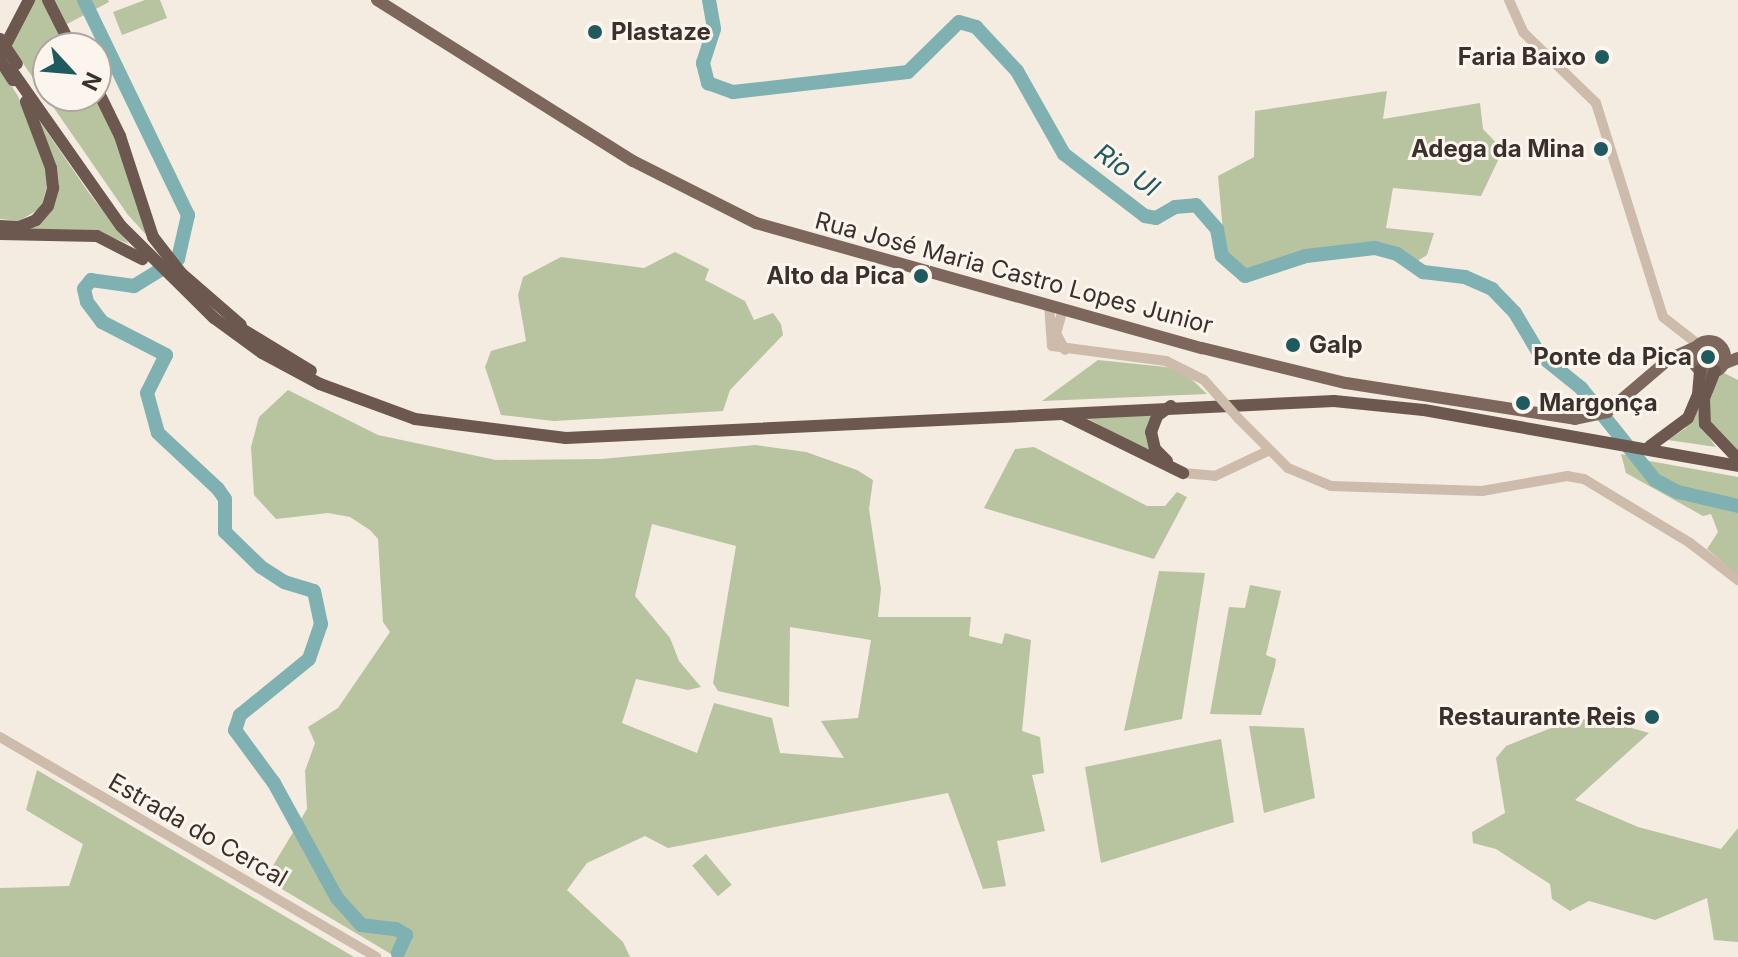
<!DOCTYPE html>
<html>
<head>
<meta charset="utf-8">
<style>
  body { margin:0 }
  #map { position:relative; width:1738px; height:957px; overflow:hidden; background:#f4ebe1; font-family:Inter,sans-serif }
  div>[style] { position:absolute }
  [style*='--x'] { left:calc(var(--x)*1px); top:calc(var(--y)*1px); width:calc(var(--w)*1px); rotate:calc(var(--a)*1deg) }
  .green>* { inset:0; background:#b8c4a0; transform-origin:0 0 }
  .river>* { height:14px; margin:-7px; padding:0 7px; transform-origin:7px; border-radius:7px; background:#7fb0b2 }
  .tertiary>* { height:10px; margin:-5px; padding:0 5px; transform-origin:5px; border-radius:5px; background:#cdbbac }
  .primary>* { height:12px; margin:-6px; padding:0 6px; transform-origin:6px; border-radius:6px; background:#7d675c }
  .primary>.ring { margin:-6px; padding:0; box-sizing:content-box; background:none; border:12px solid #7d675c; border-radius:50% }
  .trunk>* { height:12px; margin:-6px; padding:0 6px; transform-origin:6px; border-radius:6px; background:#6c584f }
  .tertiary-bridge>* { height:10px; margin:-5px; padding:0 5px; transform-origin:5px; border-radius:5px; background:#cdbbac }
  .trunk-bridge>* { height:12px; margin:-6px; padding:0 6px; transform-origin:6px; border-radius:6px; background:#6c584f }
  .dots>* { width:22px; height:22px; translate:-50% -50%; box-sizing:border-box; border:4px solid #fbf5ee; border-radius:50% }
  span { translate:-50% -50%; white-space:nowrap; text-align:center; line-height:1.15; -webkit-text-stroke:6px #fbf5ee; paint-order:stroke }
  .poi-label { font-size:24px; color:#3b302b; font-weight:700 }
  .left { translate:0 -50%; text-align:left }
  .right { translate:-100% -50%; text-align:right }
  .street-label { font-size:24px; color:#3b302b }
  .water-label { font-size:26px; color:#1f5a5e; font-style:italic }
  .north { position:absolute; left:32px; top:32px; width:80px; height:80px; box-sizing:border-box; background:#fbf5ee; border:2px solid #aea6a0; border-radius:50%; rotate:116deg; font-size:22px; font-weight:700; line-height:32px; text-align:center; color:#3b302b }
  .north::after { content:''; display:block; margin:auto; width:28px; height:36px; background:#1f5a5e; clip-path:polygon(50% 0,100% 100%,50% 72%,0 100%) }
</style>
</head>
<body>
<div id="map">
  <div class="green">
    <div style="clip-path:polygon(33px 0,44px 0,69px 48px,48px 48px,48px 96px,96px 96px,119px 144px,151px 240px,128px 215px,11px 46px)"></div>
    <div style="clip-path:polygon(55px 0,108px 0,109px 2px,67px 24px)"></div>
    <div style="clip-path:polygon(145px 0,160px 0,167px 18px,122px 35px,113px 12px)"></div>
    <div style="clip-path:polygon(0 69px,18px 96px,49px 178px,41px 208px,19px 221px,0 219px)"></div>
    <div style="clip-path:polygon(1387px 91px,1383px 119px,1480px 103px,1483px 129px,1503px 150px,1481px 196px,1393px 188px,1386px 228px,1434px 233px,1427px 255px,1414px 263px,1388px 246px,1364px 245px,1300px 254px,1245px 274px,1236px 269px,1225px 253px,1218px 176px,1254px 157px,1255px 111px)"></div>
    <div style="clip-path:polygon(36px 116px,89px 193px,129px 244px,99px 232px,25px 231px,54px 204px)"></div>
    <div style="clip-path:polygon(675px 252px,709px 269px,705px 280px,745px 301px,754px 320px,773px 313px,781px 324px,783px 335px,730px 390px,723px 411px,554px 421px,501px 415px,485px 367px,491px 351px,526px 341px,518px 295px,523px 277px,561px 257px,644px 268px)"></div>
    <div style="clip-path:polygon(1098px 360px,1166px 367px,1185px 373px,1207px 394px,1042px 401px)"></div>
    <div style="clip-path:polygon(1722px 372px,1738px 380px,1738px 451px,1711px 429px,1707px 399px)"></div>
    <div style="clip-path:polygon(evenodd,288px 390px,378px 435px,496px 460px,601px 459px,755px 445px,806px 452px,857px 470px,873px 480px,869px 509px,881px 589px,878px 617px,971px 617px,969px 636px,1002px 644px,1005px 633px,1031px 640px,1022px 731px,1040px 737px,1044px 773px,1032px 775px,1045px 831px,997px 841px,1006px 886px,983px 889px,948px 793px,668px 848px,645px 836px,587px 863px,567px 890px,623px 942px,630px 957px,396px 957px,265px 879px,307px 809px,305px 771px,315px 743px,308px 727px,338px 708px,390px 632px,383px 622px,378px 539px,370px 530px,350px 517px,328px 513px,276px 519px,254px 495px,251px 447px,259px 417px,288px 390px,652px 524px,736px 546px,713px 683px,718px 691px,789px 707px,790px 627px,871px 640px,858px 718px,821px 721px,844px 758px,780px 753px,772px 718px,714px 703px,697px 753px,622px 723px,636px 679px,688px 690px,701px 687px,679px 661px,670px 638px,635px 596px,652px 524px)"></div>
    <div style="clip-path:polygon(1698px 410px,1701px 426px,1716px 447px,1668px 440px,1686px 428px)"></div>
    <div style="clip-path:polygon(1155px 411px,1147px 435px,1152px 454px,1081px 415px)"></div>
    <div style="clip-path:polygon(1034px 447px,1147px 506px,1165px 506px,1177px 492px,1187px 497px,1154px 559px,984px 508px,1015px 449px)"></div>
    <div style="clip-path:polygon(1621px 454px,1635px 457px,1655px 481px,1675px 492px,1738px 509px,1738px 575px,1707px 549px,1718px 532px,1711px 514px,1703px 516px,1626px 473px)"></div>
    <div style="clip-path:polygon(1644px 460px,1738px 477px,1738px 503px,1673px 487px)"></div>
    <div style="clip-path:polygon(1159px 571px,1205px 573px,1182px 719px,1124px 731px)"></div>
    <div style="clip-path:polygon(1250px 585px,1281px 591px,1266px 655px,1276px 659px,1275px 666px,1261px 715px,1210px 714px,1229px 607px,1245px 608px)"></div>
    <div style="clip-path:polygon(1574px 719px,1604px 720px,1649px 733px,1575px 800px,1638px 827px,1721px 849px,1738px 828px,1738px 942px,1714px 940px,1707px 898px,1655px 920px,1589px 901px,1570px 911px,1552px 899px,1550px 884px,1496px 849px,1473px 843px,1472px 832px,1505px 813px,1496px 758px,1506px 746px)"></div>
    <div style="clip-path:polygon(1249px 726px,1304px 728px,1315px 798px,1264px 813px)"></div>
    <div style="clip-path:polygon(1221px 739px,1234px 822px,1101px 863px,1085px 767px)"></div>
    <div style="clip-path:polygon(37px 770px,354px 957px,0 957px,0 888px,69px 886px,83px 844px,26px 810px)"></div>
    <div style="left:706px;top:854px;width:40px;height:18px;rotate:50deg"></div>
  </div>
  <div class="river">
    <div style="--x:84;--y:0;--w:239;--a:64.2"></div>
    <div style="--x:188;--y:215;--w:45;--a:102.8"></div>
    <div style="--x:178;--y:259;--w:52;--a:148.5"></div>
    <div style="--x:134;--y:286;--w:43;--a:-172.1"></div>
    <div style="--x:91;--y:280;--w:11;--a:128"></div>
    <div style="--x:84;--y:289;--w:13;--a:77"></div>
    <div style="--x:87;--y:302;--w:25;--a:53"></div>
    <div style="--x:102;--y:322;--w:72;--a:27.3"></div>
    <div style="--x:166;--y:355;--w:42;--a:116.6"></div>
    <div style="--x:147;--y:393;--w:41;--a:74.6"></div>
    <div style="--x:158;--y:433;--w:82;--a:43"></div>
    <div style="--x:218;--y:489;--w:12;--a:55"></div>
    <div style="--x:225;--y:499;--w:33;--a:90"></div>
    <div style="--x:225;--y:532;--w:50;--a:44.2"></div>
    <div style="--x:261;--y:567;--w:27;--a:33"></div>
    <div style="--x:284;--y:582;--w:31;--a:17"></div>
    <div style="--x:314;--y:591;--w:34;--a:78"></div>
    <div style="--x:321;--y:624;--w:37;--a:109"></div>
    <div style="--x:309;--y:659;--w:89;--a:140.9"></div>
    <div style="--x:240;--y:715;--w:16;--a:108"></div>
    <div style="--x:235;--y:730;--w:66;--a:53.7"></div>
    <div style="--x:274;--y:783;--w:131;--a:61.3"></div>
    <div style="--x:337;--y:898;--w:36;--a:48"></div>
    <div style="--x:361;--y:925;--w:35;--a:7"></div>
    <div style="--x:396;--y:929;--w:12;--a:31"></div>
    <div style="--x:406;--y:935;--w:20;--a:114"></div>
    <div style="--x:709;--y:0;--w:29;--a:80"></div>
    <div style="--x:714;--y:29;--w:36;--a:108"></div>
    <div style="--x:703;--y:63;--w:21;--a:76"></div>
    <div style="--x:708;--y:83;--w:27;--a:20"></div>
    <div style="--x:733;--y:92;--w:176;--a:-6.5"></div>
    <div style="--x:908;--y:72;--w:71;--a:-44.4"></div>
    <div style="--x:959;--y:22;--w:18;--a:16"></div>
    <div style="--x:976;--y:27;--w:60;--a:47"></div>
    <div style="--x:1017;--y:71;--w:95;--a:60.5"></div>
    <div style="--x:1064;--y:154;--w:102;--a:37.4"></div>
    <div style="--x:1145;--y:216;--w:11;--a:10"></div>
    <div style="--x:1156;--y:218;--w:22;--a:-30"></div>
    <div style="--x:1175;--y:207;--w:21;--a:-5"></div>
    <div style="--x:1196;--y:205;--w:32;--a:49"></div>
    <div style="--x:1217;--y:229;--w:27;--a:80"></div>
    <div style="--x:1222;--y:256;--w:30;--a:41"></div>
    <div style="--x:1245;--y:276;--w:64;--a:-18.2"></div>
    <div style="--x:1306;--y:256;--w:69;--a:-6.6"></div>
    <div style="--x:1375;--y:248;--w:23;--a:15"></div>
    <div style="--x:1397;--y:254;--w:32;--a:35"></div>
    <div style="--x:1423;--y:272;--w:42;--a:6.8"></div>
    <div style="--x:1465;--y:277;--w:30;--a:24"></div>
    <div style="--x:1492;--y:289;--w:33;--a:46"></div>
    <div style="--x:1515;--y:313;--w:49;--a:59.2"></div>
    <div style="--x:1540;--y:355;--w:53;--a:38.8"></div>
    <div style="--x:1581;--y:388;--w:118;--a:51.2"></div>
    <div style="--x:1655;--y:480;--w:26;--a:28"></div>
    <div style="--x:1678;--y:492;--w:62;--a:13.1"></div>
  </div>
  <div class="tertiary">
    <div style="--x:1509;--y:0;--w:35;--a:66"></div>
    <div style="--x:1523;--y:32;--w:102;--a:44.2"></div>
    <div style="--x:1596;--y:103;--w:224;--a:72.6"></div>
    <div style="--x:1663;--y:317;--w:46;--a:37.9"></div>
    <div style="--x:1049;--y:305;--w:41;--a:85.8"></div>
    <div style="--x:1052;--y:346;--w:115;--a:7.5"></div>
    <div style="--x:1166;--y:361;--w:42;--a:26.6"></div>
    <div style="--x:1063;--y:309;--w:25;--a:106"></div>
    <div style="--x:1056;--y:333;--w:19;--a:62"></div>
    <div style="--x:1238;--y:418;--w:71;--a:45"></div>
    <div style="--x:1288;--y:468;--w:47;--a:22.7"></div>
    <div style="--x:1331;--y:486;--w:151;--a:1.9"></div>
    <div style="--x:1482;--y:491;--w:86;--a:-10"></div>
    <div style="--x:1567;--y:476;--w:17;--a:10"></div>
    <div style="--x:1584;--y:479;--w:124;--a:31.1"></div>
    <div style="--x:1690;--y:543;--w:61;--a:37.6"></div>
    <div style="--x:1183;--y:473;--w:32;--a:5"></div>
    <div style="--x:1215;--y:476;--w:59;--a:-25.3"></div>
    <div style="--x:0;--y:737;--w:436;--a:30.3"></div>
  </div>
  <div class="primary">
    <div style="--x:377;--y:0;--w:302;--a:32.2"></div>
    <div style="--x:633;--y:161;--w:138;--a:26.8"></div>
    <div style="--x:756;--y:223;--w:463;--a:15.7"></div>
    <div style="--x:1202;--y:348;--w:148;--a:13.7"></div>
    <div style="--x:1346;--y:383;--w:232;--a:8.9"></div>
    <div style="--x:1575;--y:419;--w:33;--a:-12"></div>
    <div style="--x:1607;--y:412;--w:82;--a:-40.5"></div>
    <div style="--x:1669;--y:359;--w:30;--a:-24"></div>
    <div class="ring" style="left:1693px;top:341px;width:20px;height:20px"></div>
    <div style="--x:1723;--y:364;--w:16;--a:-22"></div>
  </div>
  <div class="trunk">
    <div style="--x:48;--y:0;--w:54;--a:63.4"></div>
    <div style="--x:2;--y:52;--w:59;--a:-62.6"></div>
    <div style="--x:0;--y:60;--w:24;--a:57"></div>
    <div style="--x:12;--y:71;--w:189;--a:54.9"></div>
    <div style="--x:121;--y:226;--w:131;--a:44.7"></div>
    <div style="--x:214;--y:318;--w:59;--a:36.1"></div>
    <div style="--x:262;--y:353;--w:66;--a:28.1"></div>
    <div style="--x:320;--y:384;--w:101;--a:20.2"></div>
    <div style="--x:415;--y:419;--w:152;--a:7.2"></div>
    <div style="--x:566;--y:438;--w:769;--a:-2.76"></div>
    <div style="--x:1334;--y:401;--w:90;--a:5.7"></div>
    <div style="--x:1424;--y:410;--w:319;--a:10.1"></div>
    <div style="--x:96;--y:87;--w:55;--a:63.9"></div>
    <div style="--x:120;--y:136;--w:106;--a:71.9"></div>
    <div style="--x:153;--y:237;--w:46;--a:52.1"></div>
    <div style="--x:181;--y:273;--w:79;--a:40.9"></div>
    <div style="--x:0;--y:226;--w:19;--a:3"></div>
    <div style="--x:19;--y:227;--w:18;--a:-22"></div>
    <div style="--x:36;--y:220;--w:18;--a:-49"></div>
    <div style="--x:48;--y:206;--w:19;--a:-74"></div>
    <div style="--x:53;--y:188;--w:20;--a:-96"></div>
    <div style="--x:51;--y:168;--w:71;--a:-110.7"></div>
    <div style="--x:0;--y:234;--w:97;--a:1.2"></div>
    <div style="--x:97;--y:236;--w:51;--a:27.1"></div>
    <div style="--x:234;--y:324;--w:90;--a:31.4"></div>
    <div style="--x:1715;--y:371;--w:29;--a:112"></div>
    <div style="--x:1704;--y:398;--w:26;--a:88"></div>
    <div style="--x:1705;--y:424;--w:48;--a:46.7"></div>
    <div style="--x:1063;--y:414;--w:134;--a:26.2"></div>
    <div style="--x:1650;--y:446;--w:47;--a:-36.4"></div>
    <div style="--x:1688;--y:418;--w:26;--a:-67"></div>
    <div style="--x:1698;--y:394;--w:24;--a:-85"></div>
    <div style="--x:1167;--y:461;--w:17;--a:-135"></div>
    <div style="--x:1155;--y:449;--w:17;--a:-103"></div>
    <div style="--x:1151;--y:432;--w:17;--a:-69"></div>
    <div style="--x:1157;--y:416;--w:17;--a:-36"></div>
  </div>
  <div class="tertiary-bridge">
    <div style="--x:1204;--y:380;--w:51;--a:48.2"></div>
  </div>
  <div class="trunk-bridge">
    <div style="--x:0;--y:39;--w:30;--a:56"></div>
  </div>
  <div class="dots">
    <div style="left:595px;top:32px;background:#1f5a5e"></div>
    <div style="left:1602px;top:57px;background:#1f5a5e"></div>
    <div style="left:1601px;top:149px;background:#1f5a5e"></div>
    <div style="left:921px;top:276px;background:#1f5a5e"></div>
    <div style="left:1293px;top:345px;background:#1f5a5e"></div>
    <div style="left:1708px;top:357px;background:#1f5a5e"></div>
    <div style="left:1523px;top:403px;background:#1f5a5e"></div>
    <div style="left:1652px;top:717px;background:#1f5a5e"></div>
  </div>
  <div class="poi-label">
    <span class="left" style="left:611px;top:32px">Plastaze</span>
    <span class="right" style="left:1586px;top:57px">Faria Baixo</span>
    <span class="right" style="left:1585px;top:149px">Adega da Mina</span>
    <span class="right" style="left:905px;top:276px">Alto da Pica</span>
    <span class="left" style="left:1309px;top:345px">Galp</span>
    <span class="right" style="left:1692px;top:357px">Ponte da Pica</span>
    <span class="left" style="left:1539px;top:403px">Margonça</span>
    <span class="right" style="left:1636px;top:717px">Restaurante Reis</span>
  </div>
  <div class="street-label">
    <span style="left:1014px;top:273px;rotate:15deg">Rua José Maria Castro Lopes Junior</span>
    <span style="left:198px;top:830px;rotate:30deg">Estrada do Cercal</span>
  </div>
  <div class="water-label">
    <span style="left:1127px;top:170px;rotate:35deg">Rio Ul</span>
  </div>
  <div class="north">N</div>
</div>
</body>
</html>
